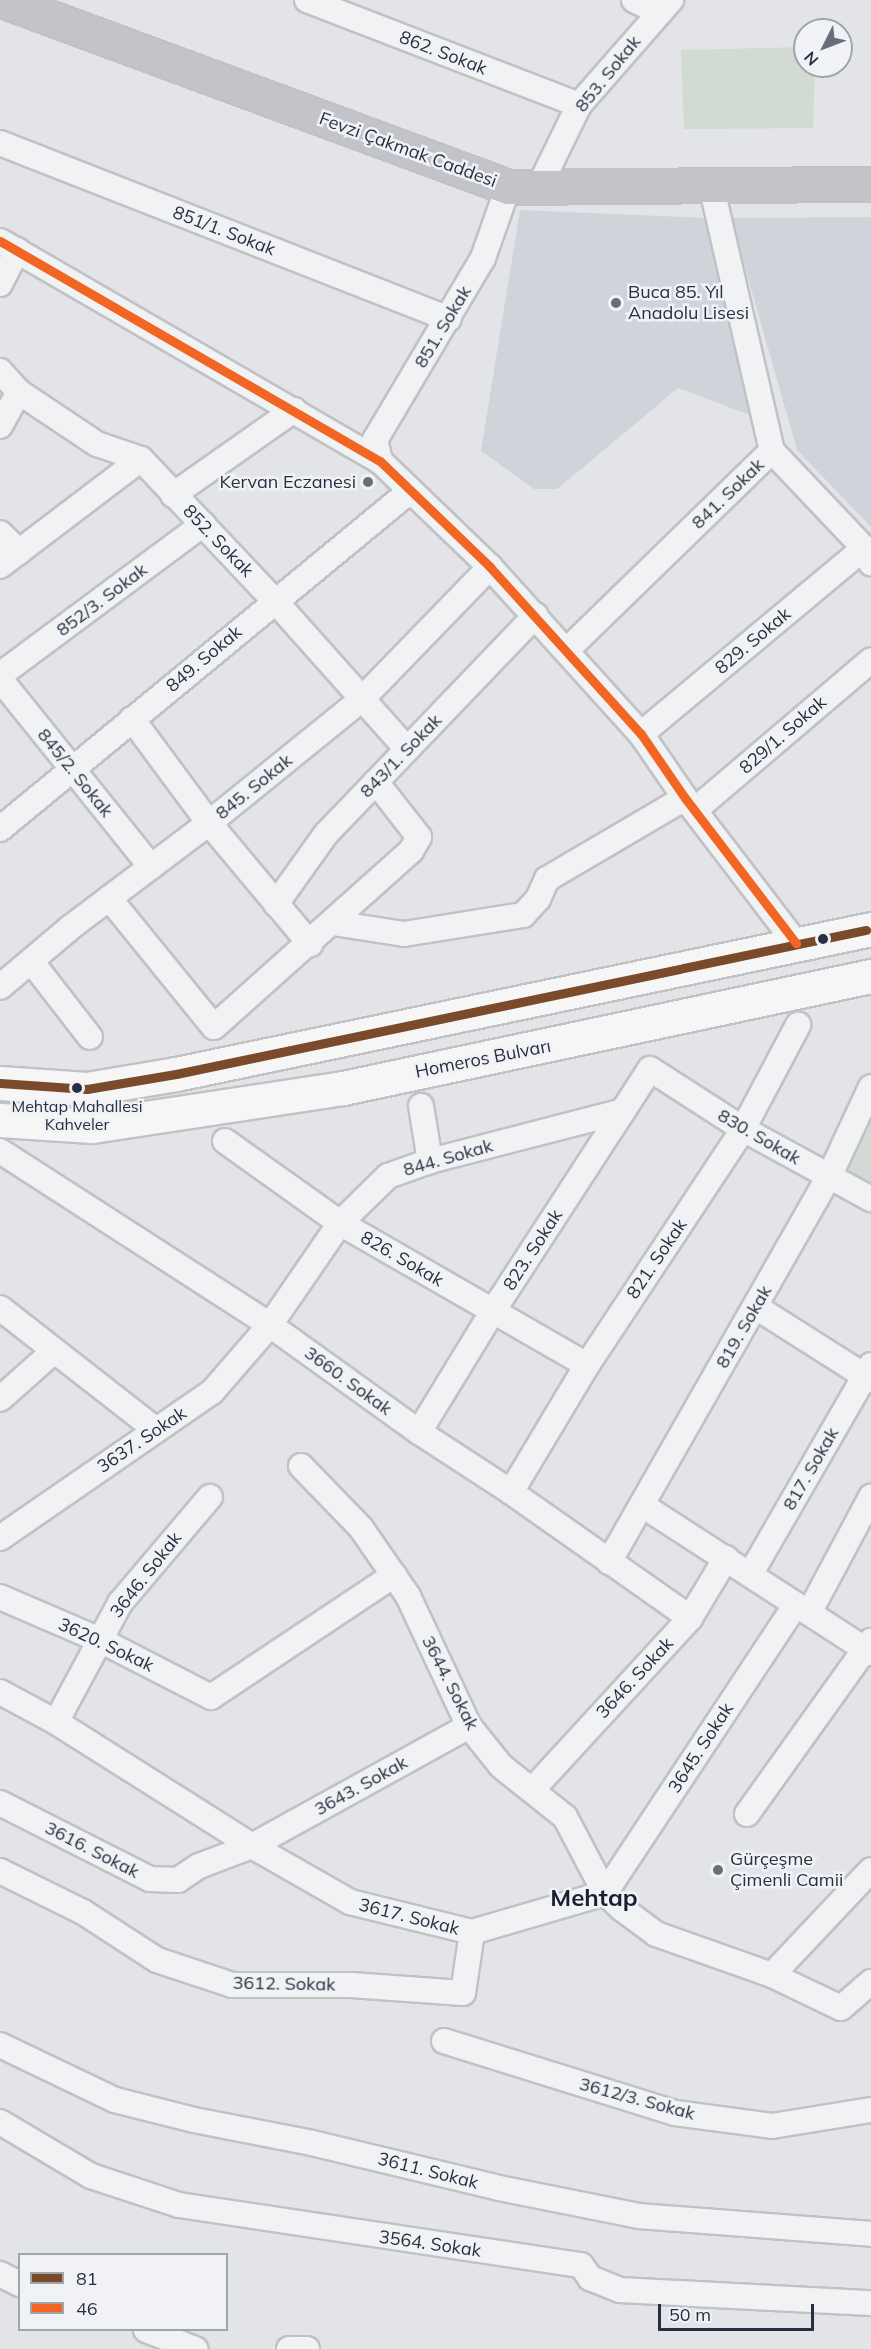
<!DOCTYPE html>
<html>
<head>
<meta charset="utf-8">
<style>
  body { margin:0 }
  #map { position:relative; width:871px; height:2349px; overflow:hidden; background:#e2e4e7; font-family:Mulish,sans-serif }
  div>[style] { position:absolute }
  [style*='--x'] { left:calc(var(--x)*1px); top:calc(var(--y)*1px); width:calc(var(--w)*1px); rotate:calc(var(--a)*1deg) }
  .built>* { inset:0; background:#d0d3da }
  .green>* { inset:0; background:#d2dbd3 }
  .roads { filter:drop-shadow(2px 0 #c0c2c5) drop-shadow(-2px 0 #c0c2c5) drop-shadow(0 2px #c0c2c5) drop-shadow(0 -2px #c0c2c5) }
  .street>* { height:24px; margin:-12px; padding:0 12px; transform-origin:12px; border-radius:12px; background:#f1f2f4 }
  .secondary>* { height:33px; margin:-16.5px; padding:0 16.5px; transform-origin:16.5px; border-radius:16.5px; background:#c3c4c9 }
  .primary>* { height:33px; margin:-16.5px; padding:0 16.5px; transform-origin:16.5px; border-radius:16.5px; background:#f6f6f6 }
  .bus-1>* { height:9px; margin:-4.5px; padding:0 4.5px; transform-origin:4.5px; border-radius:4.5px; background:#7a4b2a }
  .bus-2>* { height:9px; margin:-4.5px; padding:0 4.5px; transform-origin:4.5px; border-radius:4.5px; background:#f26522 }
  .dots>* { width:16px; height:16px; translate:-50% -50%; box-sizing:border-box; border:3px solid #f0f2f6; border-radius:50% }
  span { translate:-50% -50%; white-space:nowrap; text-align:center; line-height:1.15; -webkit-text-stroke:5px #f0f2f6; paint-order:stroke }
  .bus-label { font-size:16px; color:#292f40 }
  .street-label { font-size:18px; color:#292f40 }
  .poi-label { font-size:18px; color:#292f40 }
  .left { translate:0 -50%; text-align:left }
  .right { translate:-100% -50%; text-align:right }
  .district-label { font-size:24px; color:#1b2031; font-weight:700 }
  .legend { position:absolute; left:18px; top:2253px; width:210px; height:78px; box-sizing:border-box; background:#f0f2f6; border:2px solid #a0a4ad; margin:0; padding:8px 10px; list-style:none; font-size:18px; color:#292f40 }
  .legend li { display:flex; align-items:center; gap:12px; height:30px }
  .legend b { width:30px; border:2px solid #a0a4ad }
  .north { position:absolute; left:793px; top:18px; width:60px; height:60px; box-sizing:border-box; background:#f0f2f6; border:2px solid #a0a4ad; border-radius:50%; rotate:228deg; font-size:16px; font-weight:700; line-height:24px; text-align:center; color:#292f40 }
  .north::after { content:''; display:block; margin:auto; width:21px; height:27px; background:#6a6e7a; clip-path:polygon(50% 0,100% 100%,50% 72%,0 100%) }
  .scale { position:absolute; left:658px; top:2304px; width:156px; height:27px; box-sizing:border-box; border:3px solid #292f40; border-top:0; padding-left:8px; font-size:18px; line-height:21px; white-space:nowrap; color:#292f40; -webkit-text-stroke:4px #f0f2f6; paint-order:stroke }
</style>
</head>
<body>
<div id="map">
  <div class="built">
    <div style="clip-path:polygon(520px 210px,707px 218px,755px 417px,678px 388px,557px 489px,534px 489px,481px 451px)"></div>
    <div style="clip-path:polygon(871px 217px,871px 525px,870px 526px,797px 450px,731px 218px)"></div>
  </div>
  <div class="green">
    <div style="clip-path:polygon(805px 47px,805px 66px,815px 66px,813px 128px,684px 129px,681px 50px)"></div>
    <div style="clip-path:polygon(871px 1087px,871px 1199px,829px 1177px)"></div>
  </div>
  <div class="roads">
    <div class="street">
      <div style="--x:307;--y:0;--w:292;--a:21.1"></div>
      <div style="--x:634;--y:0;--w:29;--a:25"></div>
      <div style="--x:0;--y:143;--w:482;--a:21.4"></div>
      <div style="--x:539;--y:187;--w:91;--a:-64"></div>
      <div style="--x:579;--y:105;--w:140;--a:-48.8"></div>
      <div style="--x:0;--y:241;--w:439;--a:30.1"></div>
      <div style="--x:380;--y:461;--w:153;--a:43.9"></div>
      <div style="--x:490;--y:567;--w:225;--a:47.9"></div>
      <div style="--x:641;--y:734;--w:78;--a:55.5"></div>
      <div style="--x:685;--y:798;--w:183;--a:52.6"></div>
      <div style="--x:0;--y:284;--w:38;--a:-63"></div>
      <div style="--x:0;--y:371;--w:28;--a:48"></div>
      <div style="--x:19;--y:392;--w:94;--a:33.7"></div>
      <div style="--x:97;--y:444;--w:46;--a:18.8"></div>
      <div style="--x:141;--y:459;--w:195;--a:46.7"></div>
      <div style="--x:275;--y:601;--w:198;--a:48.3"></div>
      <div style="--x:0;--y:426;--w:39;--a:-61"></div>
      <div style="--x:772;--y:451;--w:134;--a:46.5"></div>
      <div style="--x:864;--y:548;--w:17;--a:65"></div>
      <div style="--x:380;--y:461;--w:22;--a:-103"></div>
      <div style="--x:375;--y:440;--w:212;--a:-59.3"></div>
      <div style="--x:483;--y:258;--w:75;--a:-70.6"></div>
      <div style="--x:173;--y:495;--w:148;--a:-35.1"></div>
      <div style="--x:0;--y:533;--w:27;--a:45"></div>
      <div style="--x:0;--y:566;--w:177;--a:-37.2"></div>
      <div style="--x:566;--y:651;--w:287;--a:-44.2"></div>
      <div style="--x:772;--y:451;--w:273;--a:-102.9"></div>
      <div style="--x:0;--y:675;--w:253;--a:-36.6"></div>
      <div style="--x:0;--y:679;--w:241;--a:51.2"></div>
      <div style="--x:132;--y:719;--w:129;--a:53.5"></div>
      <div style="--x:209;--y:823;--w:158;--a:50.1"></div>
      <div style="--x:641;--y:734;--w:290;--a:-39.8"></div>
      <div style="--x:695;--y:810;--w:231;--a:-40.4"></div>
      <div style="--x:0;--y:829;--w:531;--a:-39.5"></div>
      <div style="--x:109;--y:898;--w:166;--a:50.9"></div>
      <div style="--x:214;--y:1027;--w:264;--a:-41.8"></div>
      <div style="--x:411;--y:851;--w:16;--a:-60"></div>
      <div style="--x:419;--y:837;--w:70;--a:-128"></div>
      <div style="--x:276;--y:904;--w:86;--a:-54.5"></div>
      <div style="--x:326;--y:834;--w:303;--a:-46.2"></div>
      <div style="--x:333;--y:923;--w:72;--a:8.8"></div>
      <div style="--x:404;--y:934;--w:121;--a:-9.1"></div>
      <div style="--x:523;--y:915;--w:22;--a:-47"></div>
      <div style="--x:538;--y:899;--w:22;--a:-66"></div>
      <div style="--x:547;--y:879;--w:160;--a:-30.4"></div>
      <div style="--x:31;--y:961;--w:96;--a:52.2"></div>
      <div style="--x:0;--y:987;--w:93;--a:-40.2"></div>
      <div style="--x:71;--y:927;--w:173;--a:-37"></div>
      <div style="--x:209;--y:823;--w:197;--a:-39"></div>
      <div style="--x:362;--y:699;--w:184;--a:-45.9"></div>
      <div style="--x:421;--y:1106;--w:56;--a:80.7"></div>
      <div style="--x:225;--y:1141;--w:141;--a:35.5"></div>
      <div style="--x:340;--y:1223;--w:285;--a:29.9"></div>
      <div style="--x:0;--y:1151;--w:321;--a:32.8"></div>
      <div style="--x:270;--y:1325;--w:183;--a:35.7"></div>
      <div style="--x:419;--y:1432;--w:110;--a:33.1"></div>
      <div style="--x:511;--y:1492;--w:219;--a:35.1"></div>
      <div style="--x:756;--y:1307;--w:136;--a:32.4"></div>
      <div style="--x:0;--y:1308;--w:198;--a:38"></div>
      <div style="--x:0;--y:1399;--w:72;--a:-41.6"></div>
      <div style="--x:419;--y:1432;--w:142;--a:-58.6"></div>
      <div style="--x:493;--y:1311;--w:288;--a:-57"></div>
      <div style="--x:650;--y:1069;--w:111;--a:32.8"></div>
      <div style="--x:743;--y:1129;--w:146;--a:28.7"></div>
      <div style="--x:301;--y:1466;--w:86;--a:45.9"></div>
      <div style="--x:361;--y:1528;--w:83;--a:55.3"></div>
      <div style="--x:408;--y:1596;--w:144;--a:64.9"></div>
      <div style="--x:469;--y:1726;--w:51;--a:51.3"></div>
      <div style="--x:501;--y:1766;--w:82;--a:38.6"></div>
      <div style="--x:565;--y:1817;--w:86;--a:62.2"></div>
      <div style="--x:605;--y:1893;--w:346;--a:-56.5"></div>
      <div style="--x:511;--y:1492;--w:148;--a:-59.1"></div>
      <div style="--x:587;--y:1365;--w:283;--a:-56.5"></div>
      <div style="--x:743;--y:1129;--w:118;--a:-62.1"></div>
      <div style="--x:642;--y:1505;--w:273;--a:32.9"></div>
      <div style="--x:0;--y:1538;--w:257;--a:-34.6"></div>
      <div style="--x:212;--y:1392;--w:89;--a:-49.1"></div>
      <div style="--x:270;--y:1325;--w:124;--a:-55.5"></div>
      <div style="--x:340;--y:1223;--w:67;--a:-44.4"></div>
      <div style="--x:388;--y:1176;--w:45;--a:-19.7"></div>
      <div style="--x:430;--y:1161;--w:199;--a:-14.5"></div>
      <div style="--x:609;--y:1562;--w:443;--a:-60.3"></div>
      <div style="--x:829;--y:1177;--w:99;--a:-65"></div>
      <div style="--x:751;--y:1573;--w:240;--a:-60"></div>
      <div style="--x:0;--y:1597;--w:109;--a:23.3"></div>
      <div style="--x:100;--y:1640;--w:125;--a:27.2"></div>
      <div style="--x:211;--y:1697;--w:220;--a:-33.7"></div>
      <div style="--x:809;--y:1613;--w:132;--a:-61.9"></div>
      <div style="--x:0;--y:1692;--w:64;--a:28.2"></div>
      <div style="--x:56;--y:1722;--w:232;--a:32.3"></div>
      <div style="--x:252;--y:1846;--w:113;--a:29.7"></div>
      <div style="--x:350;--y:1902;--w:126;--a:13.8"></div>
      <div style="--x:472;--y:1932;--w:139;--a:-16.3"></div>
      <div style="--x:605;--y:1893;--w:22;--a:43"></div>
      <div style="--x:621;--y:1908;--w:44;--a:36.6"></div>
      <div style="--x:656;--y:1934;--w:123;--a:19.5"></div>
      <div style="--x:772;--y:1975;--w:76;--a:25.6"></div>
      <div style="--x:841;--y:2008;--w:40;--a:-41"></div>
      <div style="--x:56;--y:1722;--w:135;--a:-61.7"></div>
      <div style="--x:120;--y:1603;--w:139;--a:-49.7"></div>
      <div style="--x:533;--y:1789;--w:232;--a:-47.4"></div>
      <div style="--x:690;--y:1618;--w:70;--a:-59"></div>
      <div style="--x:0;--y:1803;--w:168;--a:26.9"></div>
      <div style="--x:150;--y:1879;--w:28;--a:2"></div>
      <div style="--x:178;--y:1880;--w:25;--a:-34"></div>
      <div style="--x:199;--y:1866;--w:57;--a:-20.7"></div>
      <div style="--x:252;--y:1846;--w:248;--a:-28.9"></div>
      <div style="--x:747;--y:1814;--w:213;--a:-54.4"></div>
      <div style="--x:0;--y:1871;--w:93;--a:26.3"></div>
      <div style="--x:83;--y:1912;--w:88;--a:33"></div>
      <div style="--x:157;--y:1960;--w:79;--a:18.4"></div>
      <div style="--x:232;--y:1985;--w:119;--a:0"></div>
      <div style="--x:351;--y:1985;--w:112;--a:4.1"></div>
      <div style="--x:463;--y:1993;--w:62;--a:-81.6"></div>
      <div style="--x:772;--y:1975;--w:144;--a:-46.7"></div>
      <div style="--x:444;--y:2041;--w:242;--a:17.3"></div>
      <div style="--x:675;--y:2113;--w:98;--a:7.6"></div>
      <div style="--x:772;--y:2126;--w:100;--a:-9.2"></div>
      <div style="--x:0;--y:2045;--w:127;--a:25.6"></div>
      <div style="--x:115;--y:2100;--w:81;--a:14.2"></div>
      <div style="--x:194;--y:2120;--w:120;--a:11"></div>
      <div style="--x:312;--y:2143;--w:192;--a:13.5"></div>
      <div style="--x:499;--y:2188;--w:143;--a:11.3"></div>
      <div style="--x:639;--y:2216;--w:233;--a:4.4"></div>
      <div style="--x:0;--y:2122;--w:106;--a:30.7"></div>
      <div style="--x:91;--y:2176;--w:93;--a:18.2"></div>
      <div style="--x:179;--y:2205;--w:406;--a:8.5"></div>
      <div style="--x:581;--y:2265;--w:16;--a:55"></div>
      <div style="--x:590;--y:2278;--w:32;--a:22"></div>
      <div style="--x:620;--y:2290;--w:251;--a:3"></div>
      <div style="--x:0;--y:2274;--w:22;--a:27"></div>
      <div style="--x:146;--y:2330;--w:53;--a:21.2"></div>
      <div style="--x:289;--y:2349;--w:18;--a:0"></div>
    </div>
    <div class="secondary">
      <div style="--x:2;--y:0;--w:539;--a:20.28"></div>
      <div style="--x:508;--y:187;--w:363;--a:-0.5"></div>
    </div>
    <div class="primary">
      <div style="--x:0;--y:1083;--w:87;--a:3.9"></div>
      <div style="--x:87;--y:1089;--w:90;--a:-9.6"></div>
      <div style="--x:176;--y:1074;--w:710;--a:-11.78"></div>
      <div style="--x:0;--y:1120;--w:92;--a:3.7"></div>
      <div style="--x:92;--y:1126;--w:254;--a:-8.6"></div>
      <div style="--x:343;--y:1088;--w:540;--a:-11.98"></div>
    </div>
  </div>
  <div class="bus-1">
    <div style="--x:0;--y:1083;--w:87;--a:3.9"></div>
    <div style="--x:87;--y:1089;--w:90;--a:-9.6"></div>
    <div style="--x:176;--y:1074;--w:705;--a:-11.79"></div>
  </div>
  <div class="bus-2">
    <div style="--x:0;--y:241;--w:439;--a:30.1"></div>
    <div style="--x:380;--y:461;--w:153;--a:43.9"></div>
    <div style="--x:490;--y:567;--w:225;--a:47.9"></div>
    <div style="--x:641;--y:734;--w:78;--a:55.5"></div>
    <div style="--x:685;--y:798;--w:183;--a:52.6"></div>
  </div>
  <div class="dots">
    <div style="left:616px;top:303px;background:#6a6e7a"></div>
    <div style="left:368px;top:482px;background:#6a6e7a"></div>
    <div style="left:823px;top:939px;background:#292f40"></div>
    <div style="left:77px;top:1088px;background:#292f40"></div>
    <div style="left:718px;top:1870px;background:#6a6e7a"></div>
  </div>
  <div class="bus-label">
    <span style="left:77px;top:1115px">Mehtap Mahallesi<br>Kahveler</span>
  </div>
  <div class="street-label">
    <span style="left:443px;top:53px;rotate:21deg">862. Sokak</span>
    <span style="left:608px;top:74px;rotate:-51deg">853. Sokak</span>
    <span style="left:408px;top:150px;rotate:20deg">Fevzi Çakmak Caddesi</span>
    <span style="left:224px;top:231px;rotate:21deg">851/1. Sokak</span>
    <span style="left:443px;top:327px;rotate:-59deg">851. Sokak</span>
    <span style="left:728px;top:494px;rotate:-44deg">841. Sokak</span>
    <span style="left:218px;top:541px;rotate:46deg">852. Sokak</span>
    <span style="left:102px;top:600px;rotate:-37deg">852/3. Sokak</span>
    <span style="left:753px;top:641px;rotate:-40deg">829. Sokak</span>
    <span style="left:204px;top:659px;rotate:-40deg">849. Sokak</span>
    <span style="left:783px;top:735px;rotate:-41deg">829/1. Sokak</span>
    <span style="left:401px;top:756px;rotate:-46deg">843/1. Sokak</span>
    <span style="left:75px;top:773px;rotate:51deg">845/2. Sokak</span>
    <span style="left:254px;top:787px;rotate:-39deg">845. Sokak</span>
    <span style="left:483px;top:1059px;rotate:-11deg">Homeros Bulvarı</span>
    <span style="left:759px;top:1137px;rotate:30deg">830. Sokak</span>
    <span style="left:448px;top:1158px;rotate:-16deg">844. Sokak</span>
    <span style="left:533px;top:1250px;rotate:-57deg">823. Sokak</span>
    <span style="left:402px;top:1259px;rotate:30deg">826. Sokak</span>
    <span style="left:657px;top:1259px;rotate:-56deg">821. Sokak</span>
    <span style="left:744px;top:1327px;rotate:-60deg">819. Sokak</span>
    <span style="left:348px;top:1381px;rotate:36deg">3660. Sokak</span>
    <span style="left:142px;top:1440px;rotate:-34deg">3637. Sokak</span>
    <span style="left:811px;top:1469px;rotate:-60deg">817. Sokak</span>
    <span style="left:146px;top:1575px;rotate:-52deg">3646. Sokak</span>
    <span style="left:106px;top:1645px;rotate:25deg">3620. Sokak</span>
    <span style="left:635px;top:1678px;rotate:-47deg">3646. Sokak</span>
    <span style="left:450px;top:1683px;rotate:63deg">3644. Sokak</span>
    <span style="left:701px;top:1748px;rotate:-57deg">3645. Sokak</span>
    <span style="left:361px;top:1786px;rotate:-29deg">3643. Sokak</span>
    <span style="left:92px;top:1850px;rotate:27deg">3616. Sokak</span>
    <span style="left:409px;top:1917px;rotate:14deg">3617. Sokak</span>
    <span style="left:284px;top:1984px;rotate:1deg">3612. Sokak</span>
    <span style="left:637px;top:2099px;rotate:15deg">3612/3. Sokak</span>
    <span style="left:428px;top:2171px;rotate:14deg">3611. Sokak</span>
    <span style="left:430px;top:2244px;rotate:8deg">3564. Sokak</span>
  </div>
  <div class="poi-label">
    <span class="left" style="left:628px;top:303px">Buca 85. Yıl<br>Anadolu Lisesi</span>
    <span class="right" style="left:356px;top:482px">Kervan Eczanesi</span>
    <span class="left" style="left:730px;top:1870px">Gürçeşme<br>Çimenli Camii</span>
  </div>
  <div class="district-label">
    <span style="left:594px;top:1898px">Mehtap</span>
  </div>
  <ul class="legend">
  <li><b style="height:8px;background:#7a4b2a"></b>81</li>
  <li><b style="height:8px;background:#f26522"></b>46</li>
  </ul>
  <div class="north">N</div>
  <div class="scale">50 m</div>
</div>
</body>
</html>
